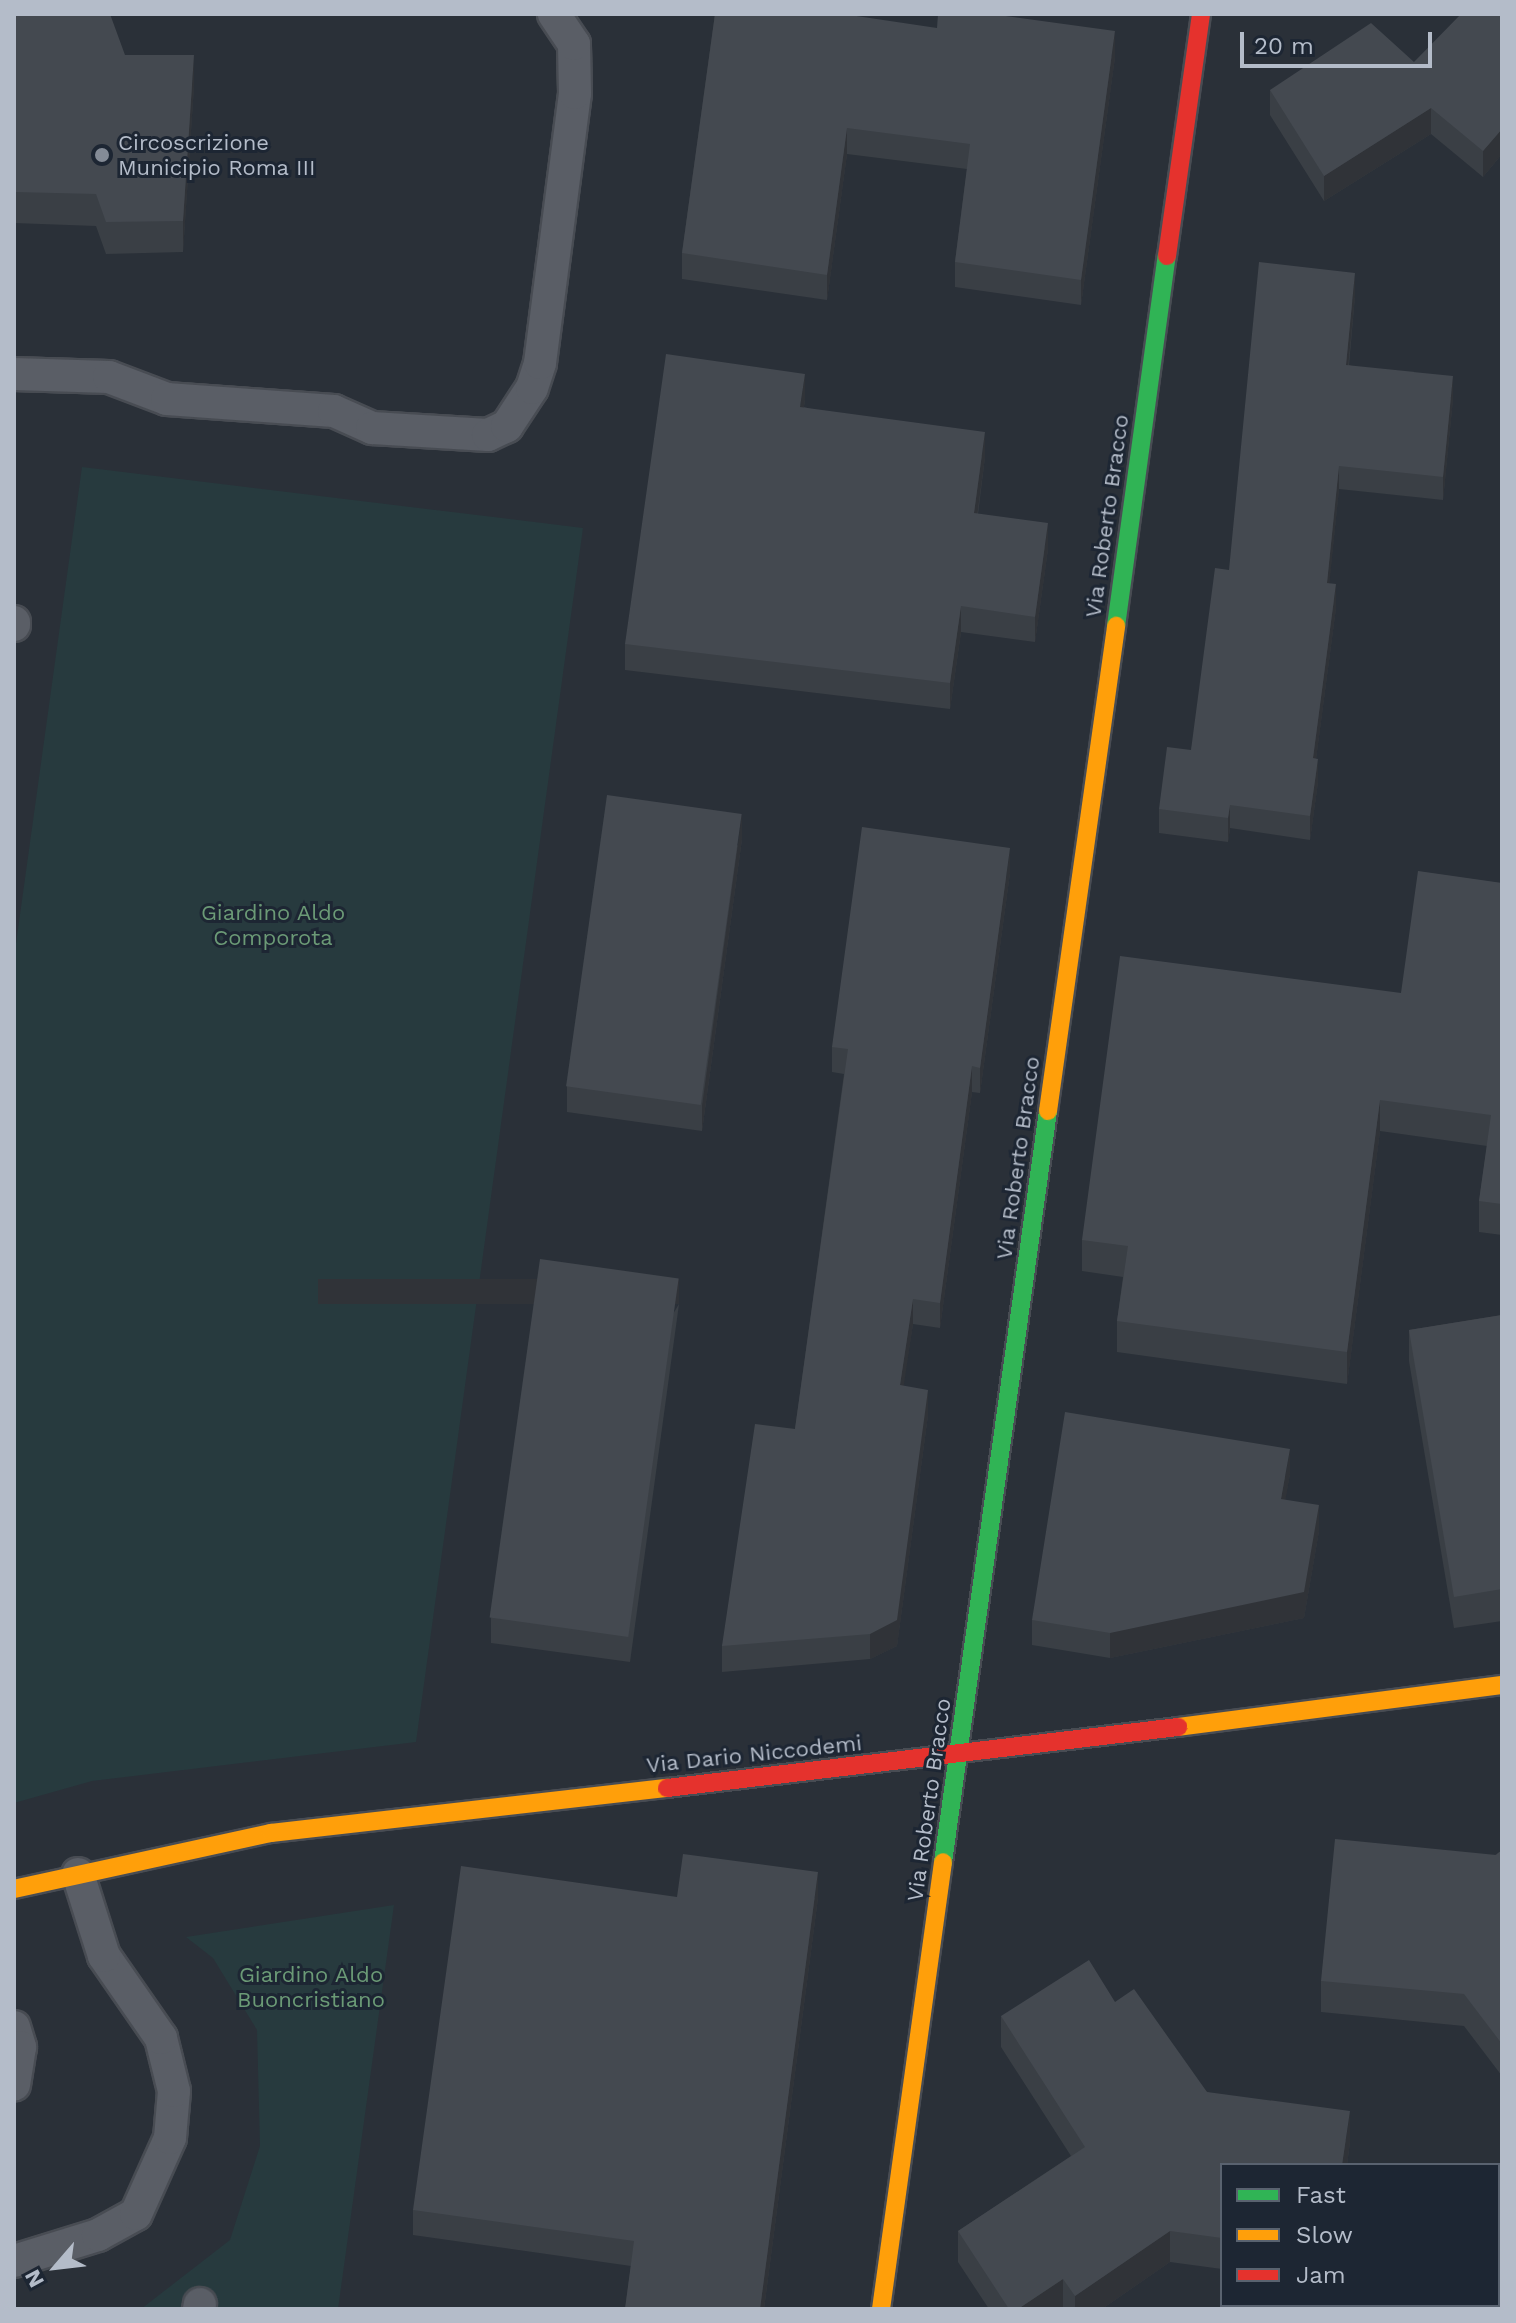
<!DOCTYPE html>
<html>
<head>
<meta charset="utf-8">
<style>
  body { margin:0 }
  #map { position:relative; width:1516px; height:2323px; overflow:hidden; background:#2a3038; font-family:"Work Sans",sans-serif }
  div>[style] { position:absolute }
  [style*='--x'] { left:calc(var(--x)*1px); top:calc(var(--y)*1px); width:calc(var(--w)*1px); rotate:calc(var(--a)*1deg) }
  .green>* { inset:0; background:#273a3e }
  .roads { filter:drop-shadow(2px 0 #484c53) drop-shadow(-2px 0 #484c53) drop-shadow(0 2px #484c53) drop-shadow(0 -2px #484c53) }
  .lane>* { height:32px; margin:-16px; padding:0 16px; transform-origin:16px; border-radius:16px; background:#5a5e66 }
  .fast>* { height:18px; margin:-9px; padding:0 9px; transform-origin:9px; border-radius:9px; background:#30b455 }
  .slow>* { height:18px; margin:-9px; padding:0 9px; transform-origin:9px; border-radius:9px; background:#ff9f0a }
  .jam>* { height:18px; margin:-9px; padding:0 9px; transform-origin:9px; border-radius:9px; background:#e5322d }
  .wall>* { inset:0; background:#3a3f45 }
  .shaded-wall>* { inset:0; background:#303338; transform-origin:0 0 }
  .building>* { inset:0; background:#444950; transform-origin:0 0 }
  .dots>* { width:22px; height:22px; translate:-50% -50%; box-sizing:border-box; border:4px solid #1d2633; border-radius:50% }
  span { translate:-50% -50%; white-space:nowrap; text-align:center; line-height:1.15; -webkit-text-stroke:6px #1d2633; paint-order:stroke }
  .poi-label { font-size:22px; color:#b4bcc9 }
  .left { translate:0 -50%; text-align:left }
  .street-label { font-size:22px; color:#b4bcc9 }
  .park-label { font-size:22px; color:#6b9a76 }
  .frame { position:absolute; inset:0; border:16px solid #b4bcc9; pointer-events:none }
  .legend { position:absolute; left:1220px; top:2163px; width:280px; height:144px; box-sizing:border-box; background:#1d2633; border:2px solid #59626f; margin:0; padding:10px 14px; list-style:none; font-size:24px; color:#b4bcc9 }
  .legend li { display:flex; align-items:center; gap:16px; height:40px }
  .legend b { width:40px; border:2px solid #59626f }
  .north { position:absolute; left:16px; top:2227px; width:80px; height:80px; -webkit-text-stroke:6px #1d2633; paint-order:stroke; rotate:242deg; font-size:22px; font-weight:700; line-height:32px; text-align:center; color:#b4bcc9 }
  .north::after { content:''; display:block; margin:auto; width:28px; height:36px; background:#b4bcc9; clip-path:polygon(50% 0,100% 100%,50% 72%,0 100%) }
  .scale { position:absolute; left:1240px; top:32px; width:192px; height:36px; box-sizing:border-box; border:4px solid #b4bcc9; border-top:0; padding-left:10px; font-size:24px; line-height:28px; white-space:nowrap; color:#b4bcc9; -webkit-text-stroke:6px #1d2633; paint-order:stroke }
</style>
</head>
<body>
<div id="map">
  <div class="green">
    <div style="clip-path:polygon(82px 467px,583px 528px,416px 1742px,92px 1781px,14px 1803px,14px 958px)"></div>
    <div style="clip-path:polygon(394px 1905px,338px 2309px,141px 2309px,230px 2240px,260px 2146px,257px 2030px,213px 1958px,186px 1937px)"></div>
  </div>
  <div class="roads">
    <div class="lane">
      <div style="--x:14;--y:374;--w:95;--a:1.8"></div>
      <div style="--x:109;--y:377;--w:62;--a:20.8"></div>
      <div style="--x:167;--y:399;--w:167;--a:4.1"></div>
      <div style="--x:334;--y:411;--w:42;--a:24.1"></div>
      <div style="--x:372;--y:428;--w:116;--a:3.5"></div>
      <div style="--x:488;--y:435;--w:21;--a:-25"></div>
      <div style="--x:507;--y:426;--w:45;--a:-56.7"></div>
      <div style="--x:532;--y:388;--w:26;--a:-72"></div>
      <div style="--x:540;--y:363;--w:272;--a:-82.6"></div>
      <div style="--x:575;--y:93;--w:49;--a:-91.2"></div>
      <div style="--x:574;--y:44;--w:36;--a:-124"></div>
      <div style="--x:14;--y:625;--w:3;--a:-90"></div>
      <div style="--x:14;--y:2027;--w:21;--a:73"></div>
      <div style="--x:20;--y:2047;--w:38;--a:99"></div>
      <div style="--x:14;--y:2261;--w:88;--a:-17.2"></div>
      <div style="--x:98;--y:2235;--w:43;--a:-28.9"></div>
      <div style="--x:136;--y:2214;--w:83;--a:-65.9"></div>
      <div style="--x:170;--y:2138;--w:47;--a:-85.1"></div>
      <div style="--x:174;--y:2091;--w:55;--a:-103.8"></div>
      <div style="--x:161;--y:2038;--w:100;--a:-124.8"></div>
      <div style="--x:104;--y:1956;--w:86;--a:-107.6"></div>
      <div style="--x:199;--y:2309;--w:5;--a:-79"></div>
    </div>
    <div class="fast">
      <div style="--x:1116;--y:626;--w:373;--a:-82.2"></div>
      <div style="--x:943;--y:1862;--w:758;--a:-82.04"></div>
    </div>
    <div class="slow">
      <div style="--x:1048;--y:1111;--w:490;--a:-82"></div>
      <div style="--x:1178;--y:1727;--w:327;--a:-7.4"></div>
      <div style="--x:14;--y:1889;--w:263;--a:-12.3"></div>
      <div style="--x:271;--y:1833;--w:399;--a:-6.5"></div>
      <div style="--x:881;--y:2309;--w:451;--a:-82.1"></div>
    </div>
    <div class="jam">
      <div style="--x:1167;--y:256;--w:244;--a:-82"></div>
      <div style="--x:667;--y:1788;--w:515;--a:-6.81"></div>
    </div>
  </div>
  <div class="wall">
    <div style="clip-path:polygon(14px 14px,194px 86px,183px 252px,106px 254px,96px 226px,14px 223px)"></div>
    <div style="clip-path:polygon(715px 14px,1115px 57px,1081px 305px,955px 287px,955px 262px,967px 169px,847px 154px,827px 300px,682px 279px,682px 253px)"></div>
    <div style="clip-path:polygon(1502px 14px,1502px 154px,1483px 177px,1431px 134px,1324px 201px,1270px 115px,1270px 90px,1414px 62px)"></div>
    <div style="clip-path:polygon(1355px 296px,1349px 365px,1453px 399px,1443px 500px,1339px 489px,1329px 584px,1336px 608px,1316px 759px,1318px 782px,1310px 840px,1230px 828px,1228px 842px,1159px 833px,1159px 809px,1191px 750px,1229px 570px)"></div>
    <div style="clip-path:polygon(805px 399px,804px 407px,985px 457px,978px 514px,1048px 549px,1035px 642px,961px 632px,950px 709px,625px 670px,625px 644px)"></div>
    <div style="clip-path:polygon(742px 839px,702px 1131px,567px 1112px,567px 1086px)"></div>
    <div style="clip-path:polygon(1010px 873px,980px 1093px,972px 1092px,940px 1328px,913px 1324px,903px 1386px,928px 1415px,897px 1646px,870px 1659px,722px 1672px,722px 1646px,795px 1429px,844px 1074px,832px 1072px,832px 1047px)"></div>
    <div style="clip-path:polygon(1502px 883px,1502px 1235px,1479px 1232px,1479px 1201px,1487px 1146px,1380px 1131px,1347px 1384px,1117px 1352px,1117px 1321px,1123px 1277px,1082px 1271px,1082px 1240px,1401px 993px)"></div>
    <div style="clip-path:polygon(679px 1304px,630px 1662px,491px 1643px,491px 1618px)"></div>
    <div style="clip-path:polygon(1502px 1315px,1502px 1621px,1454px 1628px,1409px 1361px,1409px 1330px)"></div>
    <div style="clip-path:polygon(1290px 1474px,1285px 1500px,1319px 1531px,1304px 1618px,1110px 1658px,1032px 1645px,1032px 1620px)"></div>
    <div style="clip-path:polygon(1502px 1850px,1502px 2076px,1464px 2026px,1321px 2012px,1321px 1981px)"></div>
    <div style="clip-path:polygon(677px 1897px,818px 1898px,764px 2309px,625px 2309px,631px 2266px,413px 2235px,413px 2210px)"></div>
    <div style="clip-path:polygon(1115px 2002px,1207px 2092px,1350px 2142px,1347px 2165px,1222px 2165px,1222px 2269px,1170px 2262px,1102px 2309px,989px 2309px,958px 2262px,958px 2231px,1071px 2156px,1001px 2047px,1001px 2016px)"></div>
  </div>
  <div class="shaded-wall">
    <div style="clip-path:polygon(1115px 31px,1115px 57px,1081px 305px,1081px 280px)"></div>
    <div style="clip-path:polygon(194px 55px,194px 86px,183px 252px,183px 221px)"></div>
    <div style="clip-path:polygon(1431px 108px,1431px 134px,1324px 201px,1324px 176px)"></div>
    <div style="clip-path:polygon(847px 128px,847px 154px,827px 300px,827px 275px)"></div>
    <div style="clip-path:polygon(1502px 129px,1502px 154px,1483px 177px,1483px 151px)"></div>
    <div style="clip-path:polygon(1355px 273px,1355px 296px,1346px 388px,1346px 365px)"></div>
    <div style="clip-path:polygon(805px 374px,805px 399px,800px 432px,800px 407px)"></div>
    <div style="clip-path:polygon(1453px 376px,1453px 399px,1443px 500px,1443px 477px)"></div>
    <div style="clip-path:polygon(985px 432px,985px 457px,974px 539px,974px 513px)"></div>
    <div style="clip-path:polygon(1339px 466px,1339px 489px,1327px 607px,1327px 583px)"></div>
    <div style="clip-path:polygon(1048px 523px,1048px 549px,1035px 642px,1035px 617px)"></div>
    <div style="clip-path:polygon(1336px 584px,1336px 608px,1313px 782px,1313px 758px)"></div>
    <div style="clip-path:polygon(961px 606px,961px 632px,950px 709px,950px 683px)"></div>
    <div style="clip-path:polygon(1318px 759px,1318px 782px,1310px 840px,1310px 816px)"></div>
    <div style="clip-path:polygon(1230px 805px,1230px 828px,1228px 842px,1228px 818px)"></div>
    <div style="clip-path:polygon(742px 814px,742px 839px,702px 1131px,702px 1106px)"></div>
    <div style="clip-path:polygon(1010px 848px,1010px 873px,980px 1093px,980px 1068px)"></div>
    <div style="clip-path:polygon(972px 1066px,972px 1092px,940px 1328px,940px 1303px)"></div>
    <div style="clip-path:polygon(1380px 1100px,1380px 1131px,1347px 1384px,1347px 1352px)"></div>
    <div style="left:679px;top:1279px;width:25px;height:361px;rotate:90deg"></div>
    <div style="clip-path:polygon(913px 1299px,913px 1324px,900px 1411px,900px 1385px)"></div>
    <div style="clip-path:polygon(928px 1390px,928px 1415px,897px 1646px,870px 1659px,870px 1634px)"></div>
    <div style="clip-path:polygon(1290px 1449px,1290px 1474px,1281px 1525px,1281px 1499px)"></div>
    <div style="clip-path:polygon(1319px 1505px,1319px 1531px,1304px 1618px,1110px 1658px,1110px 1633px)"></div>
    <div style="clip-path:polygon(818px 1872px,818px 1898px,764px 2309px,760px 2309px)"></div>
    <div style="clip-path:polygon(1350px 2111px,1350px 2142px,1347px 2165px,1342px 2165px)"></div>
    <div style="clip-path:polygon(1170px 2231px,1170px 2262px,1102px 2309px,1075px 2309px,1075px 2296px)"></div>
    <div style="clip-path:polygon(1063px 2279px,1063px 2309px,1018px 2309px)"></div>
  </div>
  <div class="building">
    <div style="clip-path:polygon(14px 14px,110px 14px,125px 55px,194px 55px,183px 221px,106px 222px,96px 194px,14px 192px)"></div>
    <div style="clip-path:polygon(715px 14px,843px 14px,937px 28px,938px 14px,991px 14px,1115px 31px,1081px 280px,955px 262px,970px 144px,847px 128px,827px 275px,682px 253px)"></div>
    <div style="clip-path:polygon(1461px 14px,1502px 14px,1502px 129px,1483px 151px,1431px 108px,1324px 176px,1270px 90px,1371px 23px,1414px 62px)"></div>
    <div style="clip-path:polygon(1259px 262px,1355px 273px,1346px 365px,1453px 376px,1443px 477px,1339px 466px,1327px 583px,1336px 584px,1313px 758px,1318px 759px,1310px 816px,1230px 805px,1228px 818px,1159px 809px,1167px 747px,1191px 750px,1215px 568px,1229px 570px)"></div>
    <div style="clip-path:polygon(666px 354px,805px 374px,800px 407px,985px 432px,974px 513px,1048px 523px,1035px 617px,961px 606px,950px 683px,625px 644px)"></div>
    <div style="left:607px;top:795px;width:136px;height:294px;rotate:8deg"></div>
    <div style="clip-path:polygon(862px 827px,1010px 848px,980px 1068px,972px 1066px,940px 1303px,913px 1299px,900px 1385px,928px 1390px,897px 1620px,870px 1634px,722px 1646px,755px 1424px,795px 1429px,848px 1049px,832px 1047px)"></div>
    <div style="clip-path:polygon(1418px 871px,1502px 883px,1502px 1204px,1479px 1201px,1491px 1115px,1380px 1100px,1347px 1352px,1117px 1321px,1128px 1246px,1082px 1240px,1120px 956px,1401px 993px)"></div>
    <div style="left:540px;top:1259px;width:140px;height:362px;rotate:8deg"></div>
    <div style="clip-path:polygon(1502px 1315px,1502px 1589px,1454px 1597px,1409px 1330px)"></div>
    <div style="clip-path:polygon(1065px 1412px,1290px 1449px,1281px 1499px,1319px 1505px,1304px 1592px,1110px 1633px,1032px 1620px)"></div>
    <div style="clip-path:polygon(1335px 1839px,1496px 1855px,1502px 1850px,1502px 2044px,1464px 1994px,1321px 1981px)"></div>
    <div style="clip-path:polygon(683px 1854px,818px 1872px,760px 2309px,625px 2309px,634px 2241px,413px 2210px,461px 1866px,677px 1897px)"></div>
    <div style="clip-path:polygon(1089px 1960px,1115px 2002px,1134px 1989px,1207px 2092px,1350px 2111px,1342px 2165px,1222px 2165px,1222px 2238px,1170px 2231px,1075px 2296px,1063px 2279px,1018px 2309px,1009px 2309px,958px 2231px,1085px 2147px,1001px 2016px)"></div>
  </div>
  <div class="dots">
    <div style="left:102px;top:155px;background:#848b96"></div>
  </div>
  <div class="poi-label">
    <span class="left" style="left:118px;top:155px">Circoscrizione<br>Municipio Roma III</span>
  </div>
  <div class="street-label">
    <span style="left:1107px;top:516px;rotate:-82deg">Via Roberto Bracco</span>
    <span style="left:1018px;top:1158px;rotate:-82deg">Via Roberto Bracco</span>
    <span style="left:754px;top:1754px;rotate:-6deg">Via Dario Niccodemi</span>
    <span style="left:929px;top:1800px;rotate:-82deg">Via Roberto Bracco</span>
  </div>
  <div class="park-label">
    <span style="left:273px;top:925px">Giardino Aldo<br>Comporota</span>
    <span style="left:311px;top:1987px">Giardino Aldo<br>Buoncristiano</span>
  </div>
  <div class="frame"></div>
  <ul class="legend">
  <li><b style="height:10px;background:#30b455"></b>Fast</li>
  <li><b style="height:10px;background:#ff9f0a"></b>Slow</li>
  <li><b style="height:10px;background:#e5322d"></b>Jam</li>
  </ul>
  <div class="north">N</div>
  <div class="scale">20 m</div>
</div>
</body>
</html>
